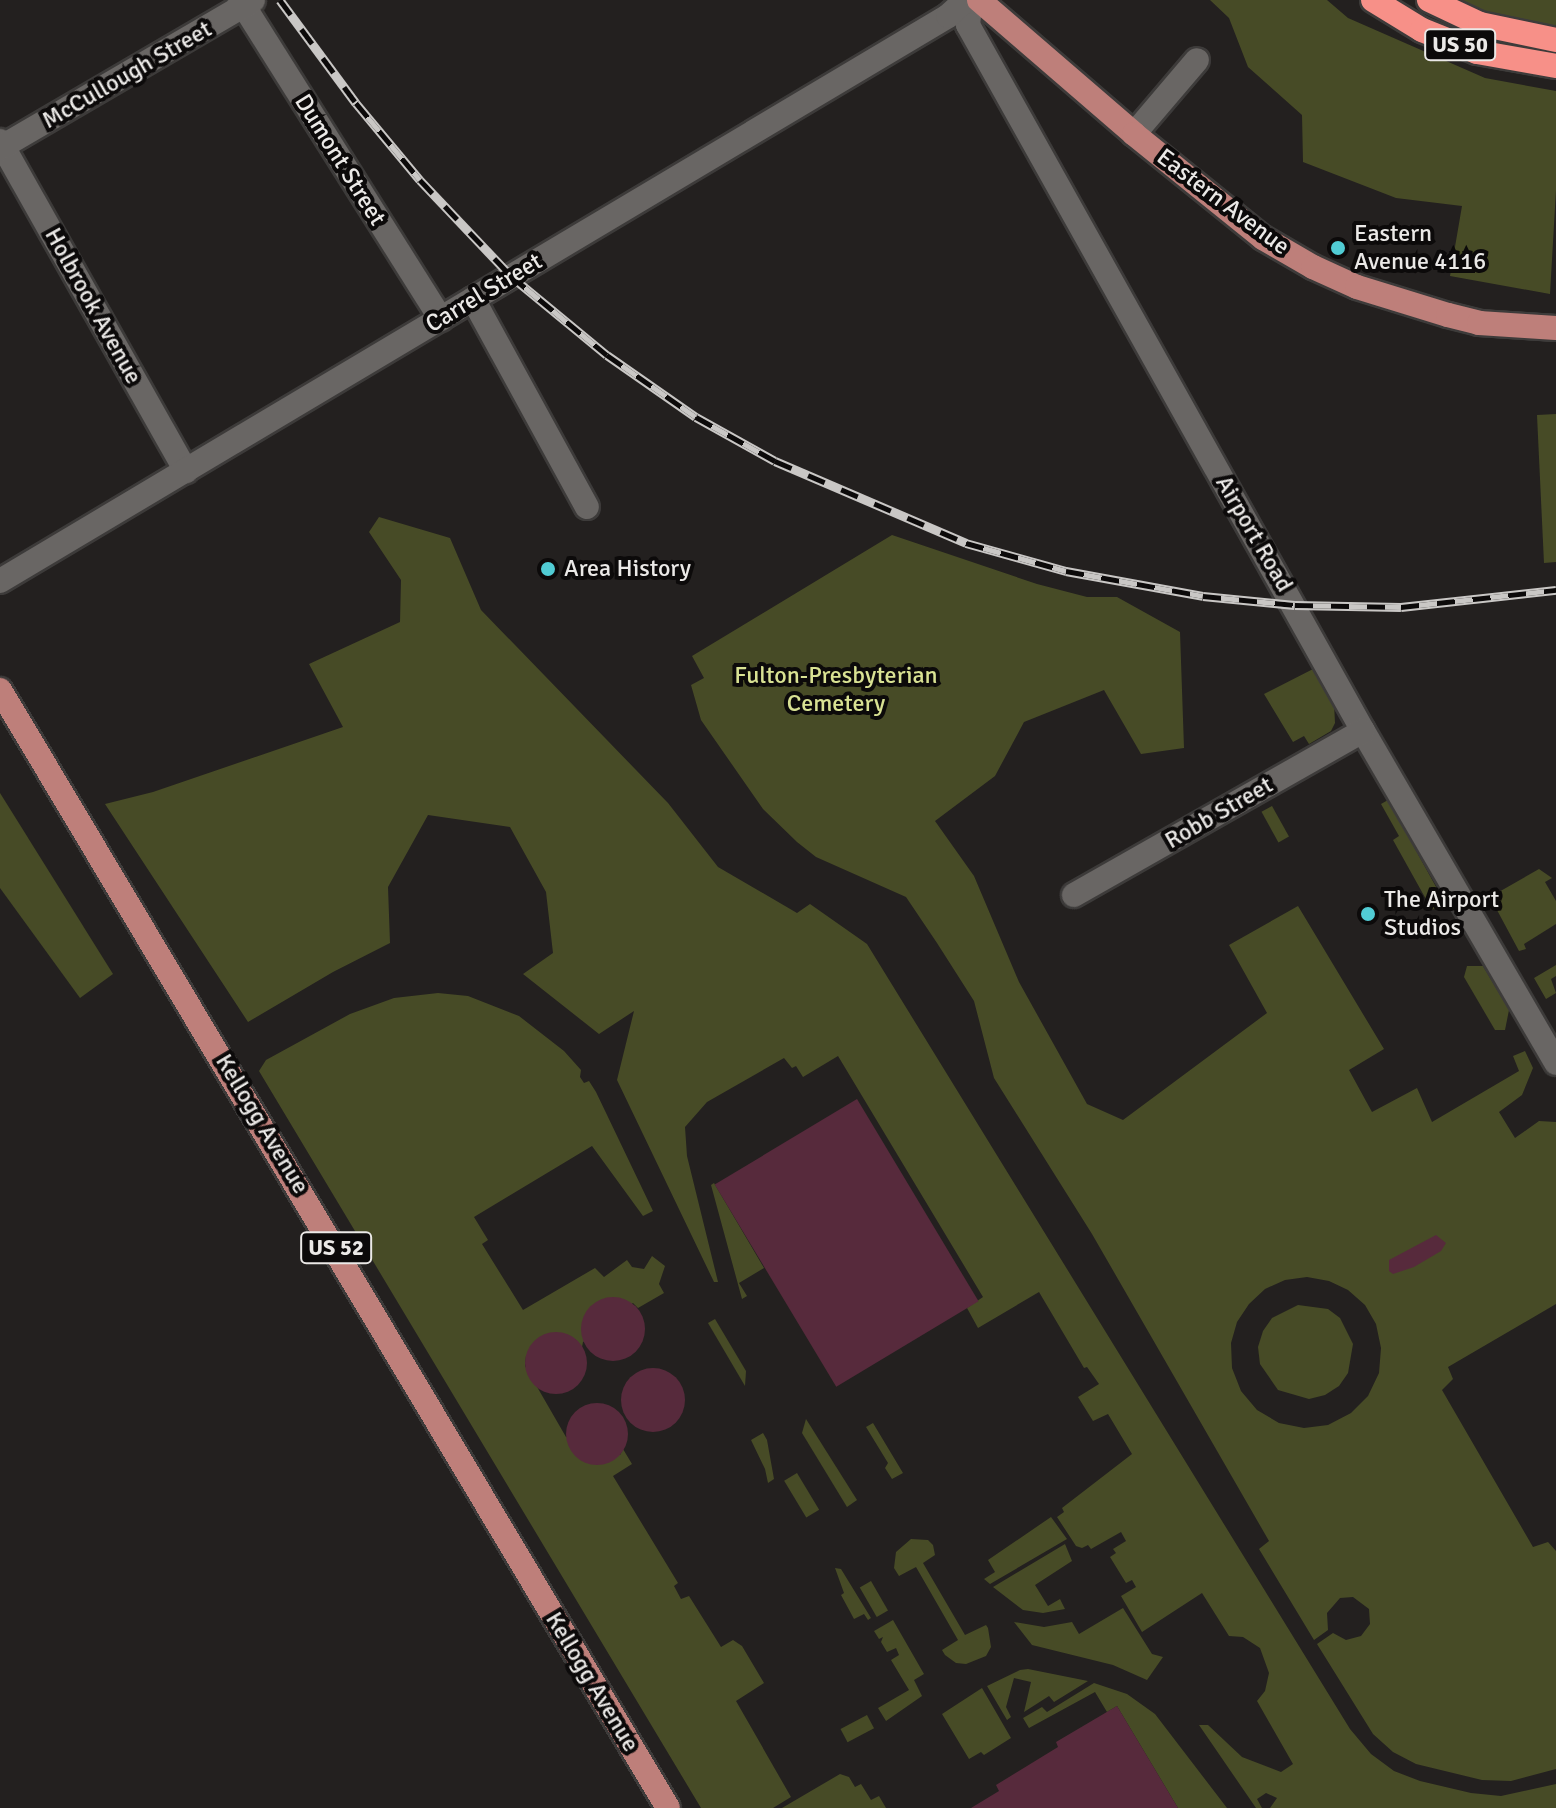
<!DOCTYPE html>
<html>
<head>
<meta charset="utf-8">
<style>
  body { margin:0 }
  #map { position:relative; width:1556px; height:1808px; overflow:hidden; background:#23201f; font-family:Signika,sans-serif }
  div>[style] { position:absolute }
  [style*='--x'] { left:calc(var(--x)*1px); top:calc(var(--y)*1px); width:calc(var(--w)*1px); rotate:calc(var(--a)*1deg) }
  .green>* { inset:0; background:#474b26; transform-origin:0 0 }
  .water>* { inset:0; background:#572a3c; transform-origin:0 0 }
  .round { border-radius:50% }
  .roads { filter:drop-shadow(2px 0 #3d3b3a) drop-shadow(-2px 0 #3d3b3a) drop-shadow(0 2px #3d3b3a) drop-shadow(0 -2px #3d3b3a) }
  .minor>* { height:24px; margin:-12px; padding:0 12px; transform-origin:12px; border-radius:12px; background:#696664 }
  .major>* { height:24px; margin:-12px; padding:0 12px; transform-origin:12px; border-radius:12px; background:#be7f7a }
  .highway>* { height:24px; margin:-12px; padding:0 12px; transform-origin:12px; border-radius:12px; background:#f79088 }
  .rail>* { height:9px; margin-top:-4.5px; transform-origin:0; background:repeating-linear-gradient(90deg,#0c0a0a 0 18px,#c9c7c5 0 36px); box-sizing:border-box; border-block:2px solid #c9c7c5 }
  .dots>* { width:22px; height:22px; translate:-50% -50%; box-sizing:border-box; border:4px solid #0c0a0a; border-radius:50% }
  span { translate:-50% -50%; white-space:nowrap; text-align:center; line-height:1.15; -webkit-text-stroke:8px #0c0a0a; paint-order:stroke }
  .shield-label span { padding:2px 6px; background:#0c0a0a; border:2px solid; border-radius:6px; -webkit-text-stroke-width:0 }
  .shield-label { font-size:22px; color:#ebe9e7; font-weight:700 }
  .street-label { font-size:24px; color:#ebe9e7 }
  .poi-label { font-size:24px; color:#ebe9e7 }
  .left { translate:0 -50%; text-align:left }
  .park-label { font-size:24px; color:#d9e293 }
</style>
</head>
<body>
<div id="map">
  <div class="green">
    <div style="clip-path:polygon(1210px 0,1327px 0,1348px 18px,1485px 78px,1556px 91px,1556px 190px,1550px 294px,1450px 276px,1462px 206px,1396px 198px,1303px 162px,1302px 115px,1248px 67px,1229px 18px)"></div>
    <div style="clip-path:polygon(1429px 0,1556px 0,1556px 40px)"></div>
    <div style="clip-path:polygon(1556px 414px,1556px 562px,1544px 563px,1537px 415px)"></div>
    <div style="clip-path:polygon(379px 517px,450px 538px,481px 610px,668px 803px,718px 867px,797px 913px,810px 904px,867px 944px,1350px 1729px,1371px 1754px,1394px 1771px,1420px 1781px,1471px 1793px,1501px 1796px,1556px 1784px,1556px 1808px,1270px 1808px,1277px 1798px,1266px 1793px,1257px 1799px,1262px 1808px,1256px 1808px,1199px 1725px,1208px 1725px,1242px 1757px,1281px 1772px,1293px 1764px,1257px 1701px,1265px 1691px,1269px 1673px,1260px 1648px,1243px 1637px,1229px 1636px,1202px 1593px,1142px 1632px,1121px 1596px,1136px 1587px,1132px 1580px,1126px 1583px,1110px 1557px,1116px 1553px,1113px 1549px,1126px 1541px,1121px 1532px,1091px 1549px,1088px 1545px,1082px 1548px,1076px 1546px,1057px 1517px,1064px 1512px,1062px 1508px,1132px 1454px,1108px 1414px,1093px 1421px,1078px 1397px,1099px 1384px,1087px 1367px,1084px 1368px,1039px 1292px,978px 1328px,967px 1308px,983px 1297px,838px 1056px,803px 1077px,796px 1066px,792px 1068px,784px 1058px,707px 1102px,685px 1127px,687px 1156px,718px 1282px,714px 1282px,617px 1080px,634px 1011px,599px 1034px,523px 974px,553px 953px,546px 892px,510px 827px,428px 815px,388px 887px,390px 943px,333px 972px,248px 1022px,105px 804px,153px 792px,343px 727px,309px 664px,400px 622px,401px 580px,369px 532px)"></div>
    <div style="clip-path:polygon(evenodd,892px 535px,1037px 584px,1087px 597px,1117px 597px,1180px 632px,1184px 748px,1141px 754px,1104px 690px,1024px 722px,995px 776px,935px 821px,974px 876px,1019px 982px,1087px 1104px,1123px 1120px,1267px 1013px,1229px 945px,1298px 906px,1384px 1049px,1349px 1070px,1372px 1112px,1417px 1088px,1432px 1122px,1519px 1071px,1513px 1056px,1525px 1051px,1533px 1068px,1522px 1095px,1499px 1112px,1515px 1138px,1539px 1121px,1556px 1122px,1556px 1304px,1448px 1367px,1453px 1379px,1442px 1390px,1533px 1547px,1548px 1542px,1556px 1551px,1556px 1769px,1511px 1781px,1482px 1780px,1416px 1764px,1393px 1752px,1373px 1734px,1317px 1644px,1333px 1633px,1346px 1640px,1361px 1636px,1370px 1624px,1369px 1609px,1353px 1597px,1340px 1598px,1327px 1613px,1328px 1630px,1314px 1640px,1259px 1549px,1269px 1541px,1092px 1234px,994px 1078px,974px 1001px,937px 943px,906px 897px,816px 857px,797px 842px,763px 809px,701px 720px,691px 685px,704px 678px,692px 656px,892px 535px,1307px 1277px,1329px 1281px,1348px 1290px,1365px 1305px,1376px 1324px,1381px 1348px,1379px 1373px,1368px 1396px,1351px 1413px,1328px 1425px,1304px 1428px,1279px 1423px,1257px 1410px,1241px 1391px,1232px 1368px,1231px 1343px,1237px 1322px,1249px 1304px,1265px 1289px,1285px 1280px,1307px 1277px)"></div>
    <div style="clip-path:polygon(1315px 668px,1334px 703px,1335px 723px,1331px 731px,1309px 744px,1304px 736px,1293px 742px,1264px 694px)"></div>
    <div style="clip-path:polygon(0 793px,113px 974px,80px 998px,0 888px)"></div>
    <div style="clip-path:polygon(1388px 800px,1440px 894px,1437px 907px,1432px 910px,1393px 840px,1399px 836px,1381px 804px)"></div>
    <div style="left:1272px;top:806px;width:35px;height:12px;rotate:61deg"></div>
    <div style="clip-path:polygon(1539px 869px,1552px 878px,1545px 882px,1556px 901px,1556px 924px,1524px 944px,1526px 949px,1519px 951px,1490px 897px)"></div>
    <div style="clip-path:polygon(1556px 965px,1556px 976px,1551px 979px,1556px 993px,1546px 999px,1534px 978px)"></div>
    <div style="clip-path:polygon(1467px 966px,1483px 966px,1509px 1010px,1505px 1030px,1495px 1030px,1464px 977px)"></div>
    <div style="clip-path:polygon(438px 993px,468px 996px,519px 1016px,564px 1051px,581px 1070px,580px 1077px,584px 1083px,589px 1081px,596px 1092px,653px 1211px,643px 1216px,592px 1146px,474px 1217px,488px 1240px,482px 1244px,523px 1310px,595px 1268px,604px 1277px,627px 1260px,632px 1267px,644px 1269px,652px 1256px,665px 1266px,659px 1284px,664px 1293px,638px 1308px,633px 1303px,583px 1342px,582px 1347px,575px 1339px,526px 1356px,525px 1366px,566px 1437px,620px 1455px,623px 1449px,632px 1464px,613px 1476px,678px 1583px,674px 1586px,681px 1599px,689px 1596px,721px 1647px,733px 1640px,742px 1646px,764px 1683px,736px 1701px,791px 1797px,773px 1808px,701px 1808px,259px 1071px,266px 1060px,350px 1014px,394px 998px)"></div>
    <div style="clip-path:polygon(714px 1183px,764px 1268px,739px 1283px,747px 1296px,742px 1299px,711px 1185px)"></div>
    <div style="clip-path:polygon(1298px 1305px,1328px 1309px,1340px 1318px,1353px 1344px,1348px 1373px,1339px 1386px,1325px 1395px,1309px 1399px,1278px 1390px,1260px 1364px,1258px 1347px,1263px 1331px,1272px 1318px)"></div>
    <div style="clip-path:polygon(715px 1319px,746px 1371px,745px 1386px,708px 1323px)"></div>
    <div style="clip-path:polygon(806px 1419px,857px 1500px,847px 1507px,802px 1433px)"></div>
    <div style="clip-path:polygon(873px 1423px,903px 1473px,892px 1479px,885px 1468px,888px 1463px,866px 1427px)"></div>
    <div style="clip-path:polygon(763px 1433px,767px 1440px,774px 1479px,768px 1483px,765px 1469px,751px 1440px)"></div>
    <div style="left:797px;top:1473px;width:43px;height:15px;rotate:59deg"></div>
    <div style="clip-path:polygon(1051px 1517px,1067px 1539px,990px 1584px,984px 1579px,995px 1572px,988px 1560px)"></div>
    <div style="clip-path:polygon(911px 1539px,928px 1540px,933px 1545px,935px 1555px,923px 1563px,965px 1635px,986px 1625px,988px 1628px,991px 1647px,986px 1656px,966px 1664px,956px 1663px,945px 1655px,942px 1650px,958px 1640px,916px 1567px,899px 1576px,894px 1568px,896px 1552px)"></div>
    <div style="clip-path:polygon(1065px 1544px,1072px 1561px,1035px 1585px,1048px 1606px,1060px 1599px,1065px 1609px,1043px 1613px,1023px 1610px,993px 1587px)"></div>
    <div style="clip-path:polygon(835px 1568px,841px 1569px,871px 1618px,868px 1620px,864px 1614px,854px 1619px,841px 1595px,844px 1593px)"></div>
    <div style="left:871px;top:1581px;width:34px;height:13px;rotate:60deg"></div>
    <div style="clip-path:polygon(1123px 1608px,1152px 1654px,1163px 1657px,1147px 1680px,1113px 1665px,1032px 1645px,1014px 1622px,1044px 1627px,1072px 1622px,1079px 1634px)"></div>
    <div style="clip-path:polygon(893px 1620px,924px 1674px,914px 1680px,922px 1696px,886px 1721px,878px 1708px,909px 1690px,891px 1660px,899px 1655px,896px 1648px,887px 1652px,881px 1642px,883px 1637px,879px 1639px,874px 1631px)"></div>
    <div style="clip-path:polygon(1020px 1670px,1028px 1669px,1088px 1681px,1054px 1702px,1049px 1696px,1024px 1712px,1031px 1682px,1014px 1678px,1006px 1707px,1011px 1717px,1007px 1720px,987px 1686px)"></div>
    <div style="clip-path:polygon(1094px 1683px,1127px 1694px,1155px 1714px,1227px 1808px,1178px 1808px,1117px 1706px,1107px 1712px,1095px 1692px,1029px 1728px,1023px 1718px,1042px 1707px,1047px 1712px)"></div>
    <div style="clip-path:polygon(982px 1688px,1011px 1738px,984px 1755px,981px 1752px,969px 1759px,942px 1714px)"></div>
    <div style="left:867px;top:1715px;width:15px;height:30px;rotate:62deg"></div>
    <div style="clip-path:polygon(840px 1774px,849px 1777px,855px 1787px,861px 1784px,871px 1800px,879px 1796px,886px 1808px,782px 1808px)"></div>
  </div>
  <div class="water">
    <div style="left:857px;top:1099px;width:236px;height:166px;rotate:59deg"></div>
    <div style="clip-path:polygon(1436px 1235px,1446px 1243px,1441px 1251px,1414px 1267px,1393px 1274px,1389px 1271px,1389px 1260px)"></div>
    <div class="round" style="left:581px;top:1297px;width:64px;height:64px"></div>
    <div class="round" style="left:525px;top:1332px;width:62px;height:62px"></div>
    <div class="round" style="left:621px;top:1368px;width:64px;height:64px"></div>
    <div class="round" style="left:566px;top:1403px;width:62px;height:62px"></div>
    <div style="clip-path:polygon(1117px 1706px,1178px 1808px,971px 1808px,999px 1791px,996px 1785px,1058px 1747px,1056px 1742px)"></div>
  </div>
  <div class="roads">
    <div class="minor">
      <div style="--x:240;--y:0;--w:377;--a:57.8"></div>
      <div style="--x:971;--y:0;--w:25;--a:97"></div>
      <div style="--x:968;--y:25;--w:809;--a:60.77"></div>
      <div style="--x:1363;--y:731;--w:384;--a:59.8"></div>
      <div style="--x:1134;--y:134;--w:97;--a:-49.6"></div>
      <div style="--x:0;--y:141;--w:379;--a:60.6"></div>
      <div style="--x:0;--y:148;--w:293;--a:-30.3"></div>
      <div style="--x:473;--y:299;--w:237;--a:61.3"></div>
      <div style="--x:0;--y:581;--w:1104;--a:-30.79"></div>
      <div style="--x:948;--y:16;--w:24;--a:-42"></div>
      <div style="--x:1074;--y:895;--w:332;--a:-29.6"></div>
    </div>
    <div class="major">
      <div style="--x:979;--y:0;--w:205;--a:40.8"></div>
      <div style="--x:1134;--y:134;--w:166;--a:38.9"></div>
      <div style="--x:1263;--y:238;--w:58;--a:30.1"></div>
      <div style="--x:1313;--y:267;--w:48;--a:24.4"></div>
      <div style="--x:1357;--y:287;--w:95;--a:17.1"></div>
      <div style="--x:1448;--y:315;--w:32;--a:14"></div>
      <div style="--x:1479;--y:323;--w:77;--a:3.7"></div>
      <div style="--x:0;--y:690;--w:1302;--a:59.14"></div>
    </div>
    <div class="highway">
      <div style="--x:1373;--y:0;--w:57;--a:31.5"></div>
      <div style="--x:1422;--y:30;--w:59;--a:21.8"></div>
      <div style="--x:1477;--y:52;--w:80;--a:10"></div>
      <div style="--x:1429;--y:0;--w:56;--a:25.2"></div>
      <div style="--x:1480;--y:24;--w:78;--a:11.9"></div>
    </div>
  </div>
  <div class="rail">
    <div style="--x:280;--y:0;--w:128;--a:53.6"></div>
    <div style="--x:356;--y:103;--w:100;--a:50.3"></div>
    <div style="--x:420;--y:180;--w:132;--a:46.5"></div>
    <div style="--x:511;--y:276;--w:124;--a:39.5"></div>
    <div style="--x:607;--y:355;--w:108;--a:34.9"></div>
    <div style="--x:696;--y:417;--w:90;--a:29.1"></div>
    <div style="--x:775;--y:461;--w:208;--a:23.2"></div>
    <div style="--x:966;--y:543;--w:104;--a:15.6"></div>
    <div style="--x:1066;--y:571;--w:139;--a:10.3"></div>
    <div style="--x:1203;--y:596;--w:92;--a:5.6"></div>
    <div style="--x:1295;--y:605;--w:106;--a:1.1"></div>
    <div style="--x:1401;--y:607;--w:156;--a:-6.3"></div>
  </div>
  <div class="dots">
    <div style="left:1338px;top:248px;background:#51ccd4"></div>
    <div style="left:548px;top:569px;background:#51ccd4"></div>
    <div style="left:1368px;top:914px;background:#51ccd4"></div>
  </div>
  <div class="shield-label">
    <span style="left:1460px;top:45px">US 50</span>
    <span style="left:336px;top:1248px">US 52</span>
  </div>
  <div class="street-label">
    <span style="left:127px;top:75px;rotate:-30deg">McCullough Street</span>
    <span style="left:340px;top:160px;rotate:58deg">Dumont Street</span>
    <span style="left:1223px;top:202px;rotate:37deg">Eastern Avenue</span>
    <span style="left:484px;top:293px;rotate:-31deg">Carrel Street</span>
    <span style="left:93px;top:306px;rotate:61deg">Holbrook Avenue</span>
    <span style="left:1254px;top:534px;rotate:60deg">Airport Road</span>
    <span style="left:1219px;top:813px;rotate:-30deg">Robb Street</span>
    <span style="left:262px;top:1124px;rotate:59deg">Kellogg Avenue</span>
    <span style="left:592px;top:1682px;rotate:59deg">Kellogg Avenue</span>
  </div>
  <div class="poi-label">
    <span class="left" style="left:1354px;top:248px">Eastern<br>Avenue 4116</span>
    <span class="left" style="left:564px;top:569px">Area History</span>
    <span class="left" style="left:1384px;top:914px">The Airport<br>Studios</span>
  </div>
  <div class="park-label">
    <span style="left:836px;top:690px">Fulton-Presbyterian<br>Cemetery</span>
  </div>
</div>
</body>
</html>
